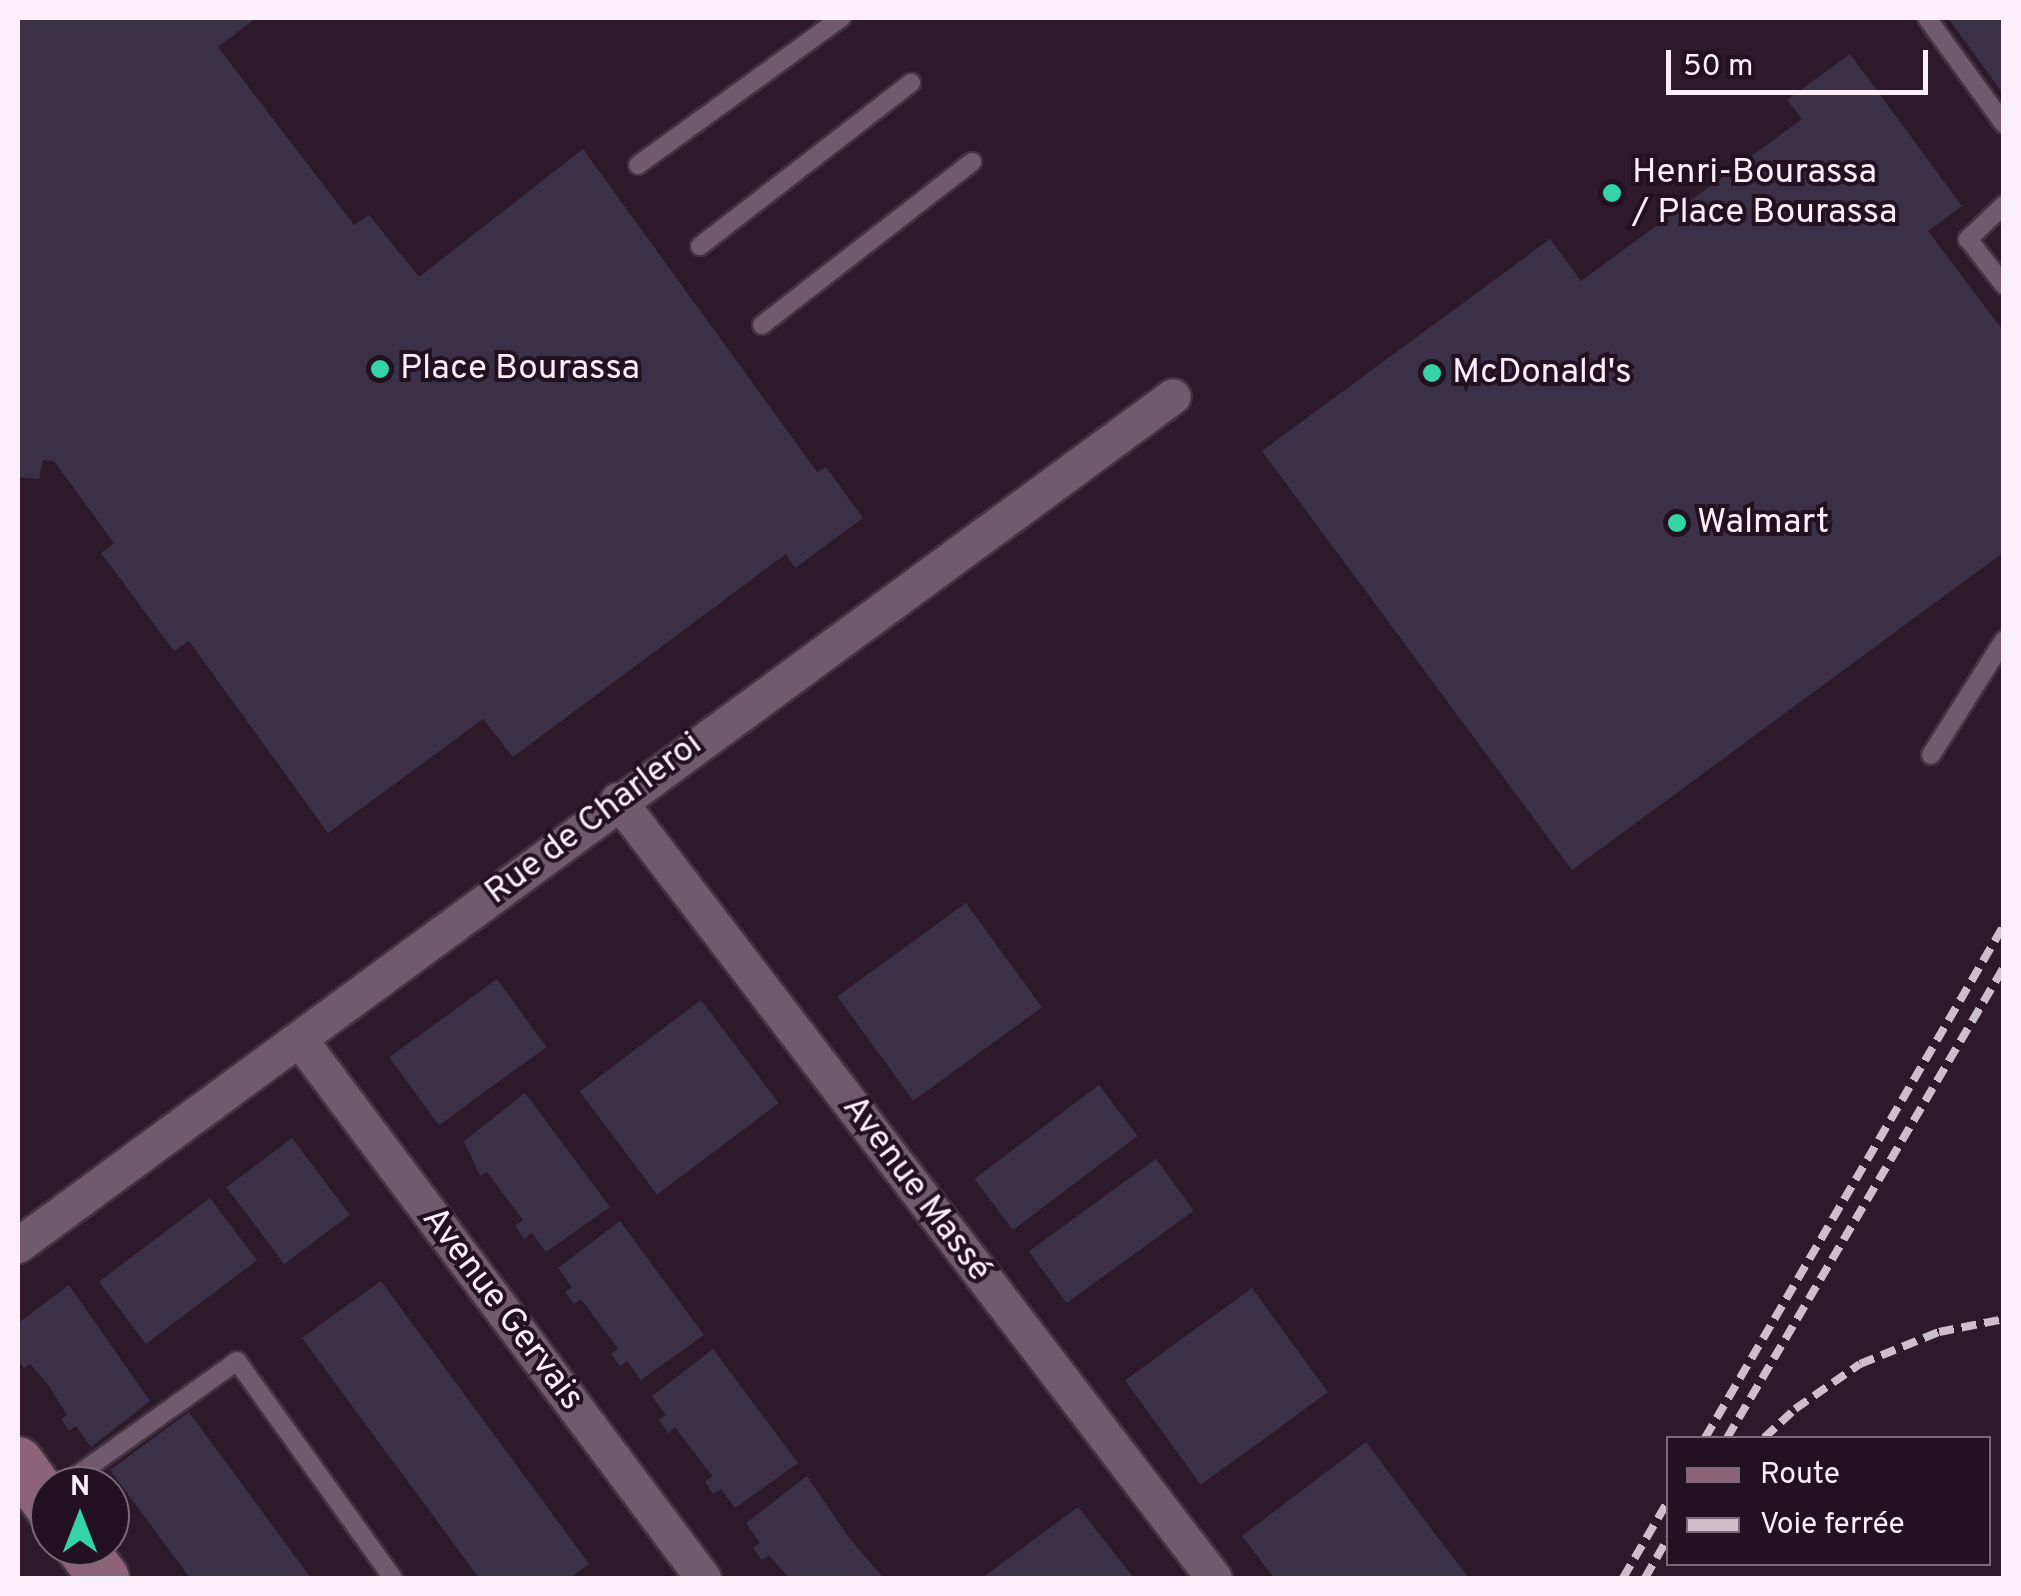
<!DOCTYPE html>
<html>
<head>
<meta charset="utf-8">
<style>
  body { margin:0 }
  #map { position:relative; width:2021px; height:1596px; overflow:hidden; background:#2d192a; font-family:Overpass,sans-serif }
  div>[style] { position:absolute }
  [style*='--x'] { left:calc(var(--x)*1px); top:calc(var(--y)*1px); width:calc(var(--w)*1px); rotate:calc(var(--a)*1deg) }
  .building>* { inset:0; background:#3a3149; transform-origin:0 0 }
  .roads { filter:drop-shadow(2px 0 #433340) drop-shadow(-2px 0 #433340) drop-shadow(0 2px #433340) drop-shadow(0 -2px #433340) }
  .lane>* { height:18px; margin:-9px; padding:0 9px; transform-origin:9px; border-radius:9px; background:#725a6d }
  .street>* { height:35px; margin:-17.5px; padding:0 17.5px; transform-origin:17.5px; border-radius:17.5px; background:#725a6d }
  .secondary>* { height:50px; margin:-25px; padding:0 25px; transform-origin:25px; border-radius:25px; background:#8d6477 }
  .rail>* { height:8px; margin-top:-4px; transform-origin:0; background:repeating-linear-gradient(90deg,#cdbeca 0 15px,transparent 0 23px) }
  .dots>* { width:28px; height:28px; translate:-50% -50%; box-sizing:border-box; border:5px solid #231020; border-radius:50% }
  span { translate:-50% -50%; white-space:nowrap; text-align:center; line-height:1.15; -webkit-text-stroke:8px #231020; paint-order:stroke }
  .poi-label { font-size:35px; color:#fdeffa }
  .left { translate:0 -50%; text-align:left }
  .street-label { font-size:35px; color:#fdeffa }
  .frame { position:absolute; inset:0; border:20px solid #fdeffa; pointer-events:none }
  .legend { position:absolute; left:1666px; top:1436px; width:325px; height:130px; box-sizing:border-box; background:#231020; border:2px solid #7a6977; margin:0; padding:12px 18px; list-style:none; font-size:30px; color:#fdeffa }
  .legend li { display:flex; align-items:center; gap:20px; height:50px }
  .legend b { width:50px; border:2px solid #7a6977 }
  .north { position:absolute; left:30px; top:1466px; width:100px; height:100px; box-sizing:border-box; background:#231020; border:2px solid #7a6977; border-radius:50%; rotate:0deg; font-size:28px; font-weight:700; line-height:40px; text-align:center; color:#fdeffa }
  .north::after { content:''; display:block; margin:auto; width:35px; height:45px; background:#35d4a7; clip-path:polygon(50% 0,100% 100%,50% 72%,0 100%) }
  .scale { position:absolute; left:1666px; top:50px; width:262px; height:45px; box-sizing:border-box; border:5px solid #fdeffa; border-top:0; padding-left:12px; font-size:30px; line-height:35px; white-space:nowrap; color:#fdeffa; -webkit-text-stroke:8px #231020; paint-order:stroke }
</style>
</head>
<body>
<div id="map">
  <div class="building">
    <div style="clip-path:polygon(18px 18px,256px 18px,218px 47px,354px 225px,369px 215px,419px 277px,583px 149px,817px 472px,826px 467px,863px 518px,795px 568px,786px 554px,513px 757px,483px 719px,328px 833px,189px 641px,174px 651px,101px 553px,114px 543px,54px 461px,43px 460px,39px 479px,18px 477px)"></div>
    <div style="clip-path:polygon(1948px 18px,2004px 18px,2004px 95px)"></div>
    <div style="clip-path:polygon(1850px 54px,1962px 206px,1928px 231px,2004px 332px,2004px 552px,1572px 870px,1262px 451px,1550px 239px,1581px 281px,1802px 119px,1787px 100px)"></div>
    <div style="left:966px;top:903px;width:129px;height:159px;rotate:54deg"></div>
    <div style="left:497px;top:979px;width:84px;height:133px;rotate:54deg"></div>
    <div style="left:701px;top:1000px;width:129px;height:152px;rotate:53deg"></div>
    <div style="left:1099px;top:1085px;width:64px;height:156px;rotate:53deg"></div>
    <div style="clip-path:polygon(525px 1093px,610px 1207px,546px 1252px,532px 1233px,524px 1239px,515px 1226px,523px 1220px,487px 1172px,480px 1176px,464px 1141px)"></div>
    <div style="left:292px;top:1138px;width:96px;height:82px;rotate:53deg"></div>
    <div style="left:1156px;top:1159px;width:64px;height:157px;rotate:54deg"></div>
    <div style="left:210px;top:1198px;width:78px;height:139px;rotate:53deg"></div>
    <div style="clip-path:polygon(620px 1221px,704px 1335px,641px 1380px,627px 1361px,620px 1366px,611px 1354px,618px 1349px,581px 1299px,574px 1304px,565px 1292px,572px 1287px,558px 1268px)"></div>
    <div style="clip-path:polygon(381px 1281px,589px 1564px,570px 1578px,479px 1578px,302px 1338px)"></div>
    <div style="clip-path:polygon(69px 1285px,150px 1401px,91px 1447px,76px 1426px,69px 1431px,61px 1419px,67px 1415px,49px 1386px,30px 1364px,24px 1368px,18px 1360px,18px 1323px)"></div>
    <div style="left:1252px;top:1288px;width:129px;height:157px;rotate:54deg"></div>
    <div style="clip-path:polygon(713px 1349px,798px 1463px,735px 1508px,721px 1489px,713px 1494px,705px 1482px,712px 1476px,675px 1427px,668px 1433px,659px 1420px,666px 1415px,652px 1396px)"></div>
    <div style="clip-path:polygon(189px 1412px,311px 1578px,190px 1578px,110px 1470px)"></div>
    <div style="clip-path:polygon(1366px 1442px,1432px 1530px,1469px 1578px,1274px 1578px,1242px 1536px)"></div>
    <div style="clip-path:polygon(807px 1476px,847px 1535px,883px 1578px,789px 1578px,769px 1555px,762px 1560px,753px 1548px,760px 1543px,746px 1523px)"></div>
    <div style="clip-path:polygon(1078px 1507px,1134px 1578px,982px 1578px)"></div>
  </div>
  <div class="roads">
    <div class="lane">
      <div style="--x:1927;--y:18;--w:131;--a:54"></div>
      <div style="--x:638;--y:165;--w:251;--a:-35.9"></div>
      <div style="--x:2004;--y:205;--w:50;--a:136.6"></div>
      <div style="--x:1968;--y:239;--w:58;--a:52"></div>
      <div style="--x:700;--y:246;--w:267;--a:-37.7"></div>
      <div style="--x:762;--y:325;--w:266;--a:-37.8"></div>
      <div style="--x:1931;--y:755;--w:136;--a:-57.6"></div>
      <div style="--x:62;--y:1486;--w:215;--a:-35.5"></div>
      <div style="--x:237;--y:1361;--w:267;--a:54.3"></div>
    </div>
    <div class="street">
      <div style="--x:618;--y:800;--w:980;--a:52.55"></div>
      <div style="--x:300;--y:1040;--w:672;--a:53.16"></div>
      <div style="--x:18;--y:1245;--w:1433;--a:-36.32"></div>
    </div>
    <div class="secondary">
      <div style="--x:18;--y:1462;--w:54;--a:54"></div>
      <div style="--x:80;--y:1546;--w:40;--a:53"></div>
    </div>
  </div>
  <div class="rail">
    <div style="--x:1705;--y:1438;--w:594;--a:-59.76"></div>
    <div style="--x:1727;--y:1438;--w:546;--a:-59.54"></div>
    <div style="--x:1764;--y:1438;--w:42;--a:-43.1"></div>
    <div style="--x:1795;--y:1409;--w:79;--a:-34.7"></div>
    <div style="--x:1860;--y:1364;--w:85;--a:-22.1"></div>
    <div style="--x:1939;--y:1332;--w:66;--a:-11.3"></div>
    <div style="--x:1623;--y:1578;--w:89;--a:-59.7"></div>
    <div style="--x:1645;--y:1578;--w:46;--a:-60.1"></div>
  </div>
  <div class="dots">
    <div style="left:1612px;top:193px;background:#35d4a7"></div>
    <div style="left:380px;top:369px;background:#35d4a7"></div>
    <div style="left:1432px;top:373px;background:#35d4a7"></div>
    <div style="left:1677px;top:523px;background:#35d4a7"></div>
  </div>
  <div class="poi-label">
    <span class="left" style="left:1632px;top:193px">Henri-Bourassa<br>/ Place Bourassa</span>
    <span class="left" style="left:400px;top:369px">Place Bourassa</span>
    <span class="left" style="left:1452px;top:373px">McDonald's</span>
    <span class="left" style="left:1697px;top:523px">Walmart</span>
  </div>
  <div class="street-label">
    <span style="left:594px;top:819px;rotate:-37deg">Rue de Charleroi</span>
    <span style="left:916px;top:1189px;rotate:53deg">Avenue Massé</span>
    <span style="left:502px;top:1309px;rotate:53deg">Avenue Gervais</span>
  </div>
  <div class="frame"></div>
  <ul class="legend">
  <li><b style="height:12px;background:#8d6477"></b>Route</li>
  <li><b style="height:12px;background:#cdbeca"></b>Voie ferrée</li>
  </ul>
  <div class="north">N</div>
  <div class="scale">50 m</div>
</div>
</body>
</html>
